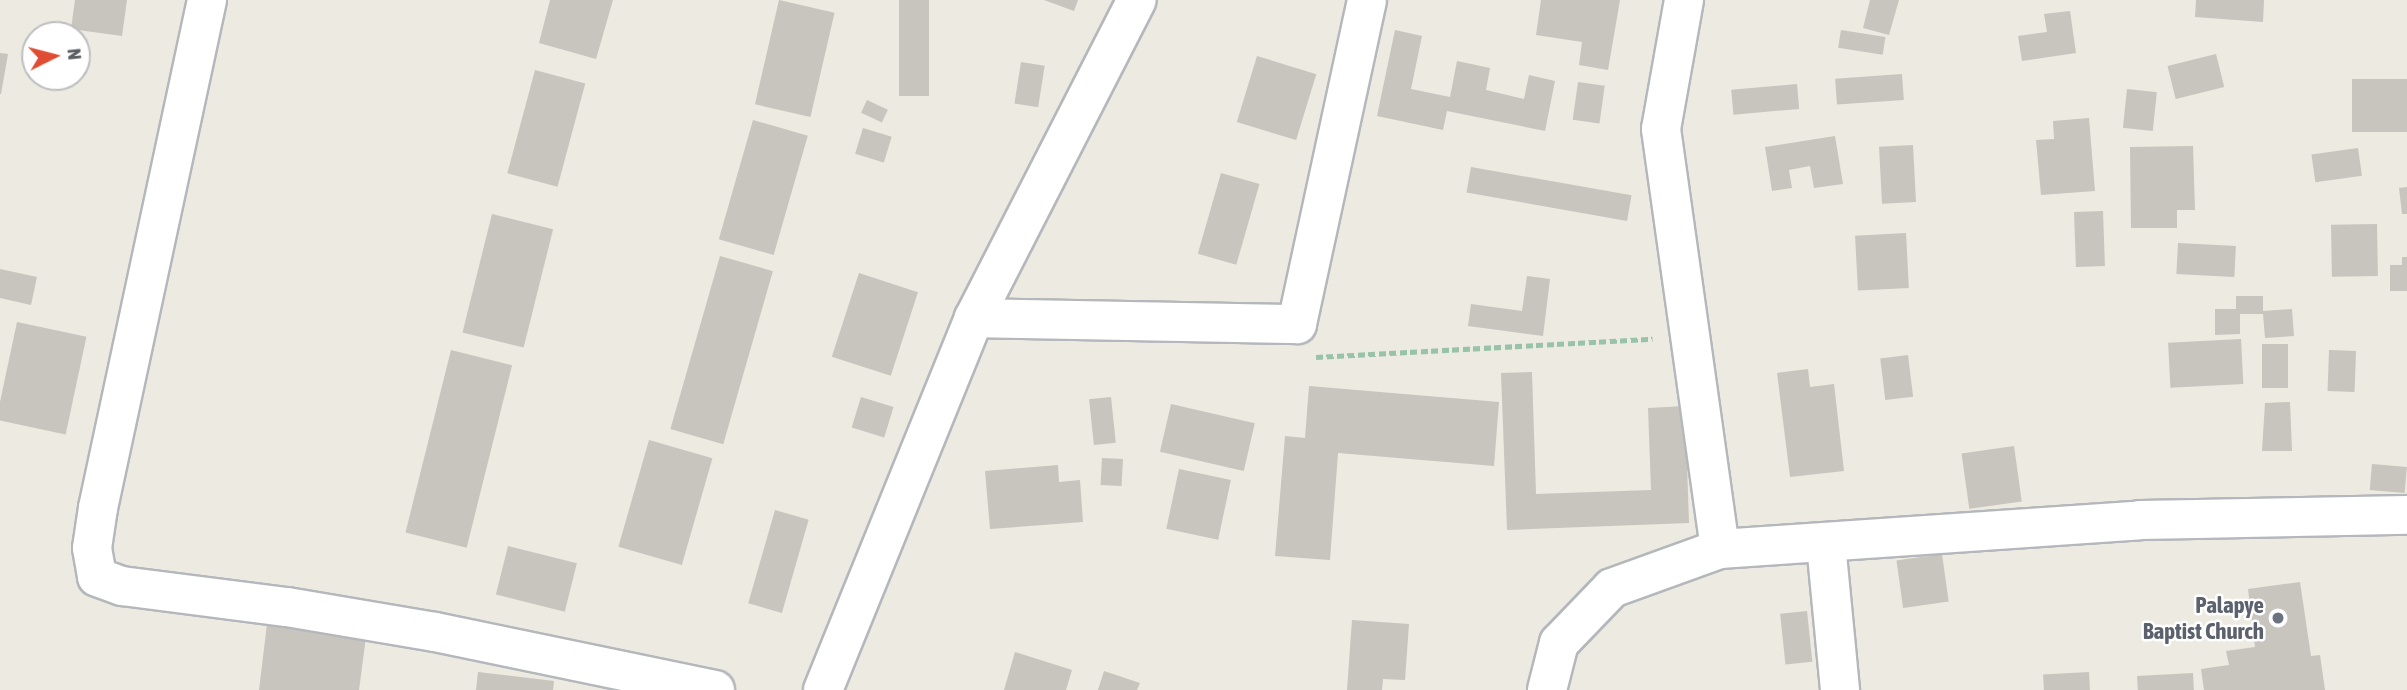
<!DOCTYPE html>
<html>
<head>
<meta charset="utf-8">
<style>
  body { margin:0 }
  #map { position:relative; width:2407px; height:690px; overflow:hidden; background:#eceae1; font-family:"Asap Condensed",sans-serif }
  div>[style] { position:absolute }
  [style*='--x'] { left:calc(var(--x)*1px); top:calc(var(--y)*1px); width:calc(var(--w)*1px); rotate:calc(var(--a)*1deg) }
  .building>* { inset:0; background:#c8c4be; transform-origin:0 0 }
  .path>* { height:4.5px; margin-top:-2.25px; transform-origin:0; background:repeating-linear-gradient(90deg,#99c3a8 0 7px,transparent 0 10.5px) }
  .roads { filter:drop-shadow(2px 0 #b4b7bb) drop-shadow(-2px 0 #b4b7bb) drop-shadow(0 2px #b4b7bb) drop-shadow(0 -2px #b4b7bb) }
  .street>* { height:38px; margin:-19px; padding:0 19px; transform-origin:19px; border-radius:19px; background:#fff }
  .dots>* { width:19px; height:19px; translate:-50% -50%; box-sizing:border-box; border:4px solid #fff; border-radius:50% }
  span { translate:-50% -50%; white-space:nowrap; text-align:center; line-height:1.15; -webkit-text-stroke:5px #fff; paint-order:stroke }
  .worship-label { font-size:23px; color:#5b616d; font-weight:700 }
  .right { translate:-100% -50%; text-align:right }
  .north { position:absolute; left:21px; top:21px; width:70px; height:70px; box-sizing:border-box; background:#fff; border:2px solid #bdbec0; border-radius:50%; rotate:84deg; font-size:19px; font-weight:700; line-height:28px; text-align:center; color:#5a5d61 }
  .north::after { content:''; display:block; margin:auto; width:24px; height:32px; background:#df4e34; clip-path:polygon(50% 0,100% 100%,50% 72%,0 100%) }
</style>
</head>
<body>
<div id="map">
  <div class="building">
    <div style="clip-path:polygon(75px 0,127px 0,122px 36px,71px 29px)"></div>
    <div style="clip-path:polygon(550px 0,613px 0,596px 59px,539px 43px)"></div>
    <div style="left:779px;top:0;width:57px;height:107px;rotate:13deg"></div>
    <div style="left:899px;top:0;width:30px;height:96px"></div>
    <div style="clip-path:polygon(1044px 0,1078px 0,1074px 11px)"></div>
    <div style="clip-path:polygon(1541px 0,1620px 0,1608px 70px,1579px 65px,1582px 42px,1536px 35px)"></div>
    <div style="clip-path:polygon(1870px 0,1899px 0,1889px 35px,1863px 28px)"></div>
    <div style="clip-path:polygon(2196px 0,2264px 0,2263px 22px,2195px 17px)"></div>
    <div style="clip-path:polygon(2070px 11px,2076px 53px,2022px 61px,2018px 36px,2047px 32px,2044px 14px)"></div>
    <div style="clip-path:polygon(1395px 30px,1422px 36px,1411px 89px,1450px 97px,1457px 61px,1490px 68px,1486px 90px,1524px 99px,1529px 75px,1555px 81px,1545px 131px,1447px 111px,1443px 130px,1377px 116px)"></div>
    <div style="left:1841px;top:30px;width:45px;height:18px;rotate:9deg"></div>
    <div style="clip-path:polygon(0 53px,8px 54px,1px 94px,0 94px)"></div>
    <div style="left:2216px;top:54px;width:34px;height:50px;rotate:76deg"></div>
    <div style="left:1257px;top:56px;width:62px;height:69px;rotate:17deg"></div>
    <div style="left:1021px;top:62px;width:24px;height:42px;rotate:9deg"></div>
    <div style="left:535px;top:70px;width:52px;height:107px;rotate:15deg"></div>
    <div style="left:1902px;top:74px;width:26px;height:67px;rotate:86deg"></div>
    <div style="left:2407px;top:79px;width:53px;height:55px;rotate:90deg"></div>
    <div style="left:1578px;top:82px;width:27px;height:38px;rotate:8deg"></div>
    <div style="left:1797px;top:84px;width:25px;height:66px;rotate:85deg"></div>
    <div style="left:2127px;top:89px;width:30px;height:39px;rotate:6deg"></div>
    <div style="left:867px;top:100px;width:23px;height:14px;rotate:25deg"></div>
    <div style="clip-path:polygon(2089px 118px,2095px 191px,2041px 195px,2036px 140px,2054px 139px,2053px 121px)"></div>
    <div style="left:753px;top:120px;width:57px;height:124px;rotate:16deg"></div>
    <div style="left:863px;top:128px;width:30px;height:27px;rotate:17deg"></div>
    <div style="clip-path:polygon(1835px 136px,1843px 184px,1814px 188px,1810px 166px,1789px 170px,1792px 188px,1772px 191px,1765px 147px)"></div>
    <div style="left:1913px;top:145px;width:57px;height:34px;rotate:87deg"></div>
    <div style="clip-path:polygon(2193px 146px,2195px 210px,2177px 210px,2177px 228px,2131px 228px,2130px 147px)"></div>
    <div style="left:2358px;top:148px;width:28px;height:47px;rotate:82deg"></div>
    <div style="left:1471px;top:167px;width:163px;height:26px;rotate:10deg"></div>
    <div style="left:1221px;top:173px;width:40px;height:84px;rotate:16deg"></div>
    <div style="clip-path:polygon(2407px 187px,2407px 214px,2402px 214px,2399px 188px)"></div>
    <div style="left:2103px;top:211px;width:55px;height:29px;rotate:88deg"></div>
    <div style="left:492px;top:214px;width:63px;height:122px;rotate:14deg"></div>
    <div style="left:2377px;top:224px;width:52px;height:46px;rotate:89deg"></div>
    <div style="left:1906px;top:233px;width:55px;height:51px;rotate:87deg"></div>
    <div style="left:2178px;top:243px;width:58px;height:31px;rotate:3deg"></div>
    <div style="left:720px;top:256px;width:55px;height:180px;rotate:16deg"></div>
    <div style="clip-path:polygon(2402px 257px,2407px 257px,2407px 291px,2390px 291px,2390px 265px,2402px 265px)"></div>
    <div style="clip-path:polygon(0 269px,37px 277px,31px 305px,0 298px)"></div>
    <div style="left:859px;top:273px;width:62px;height:88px;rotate:18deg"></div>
    <div style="clip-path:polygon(1527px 276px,1550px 279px,1543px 336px,1468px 326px,1471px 304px,1522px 311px)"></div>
    <div style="clip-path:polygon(2236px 296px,2263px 296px,2263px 311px,2292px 309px,2294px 336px,2265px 338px,2263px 314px,2240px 314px,2240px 334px,2215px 335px,2215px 309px,2236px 309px)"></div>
    <div style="left:17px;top:322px;width:71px;height:100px;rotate:12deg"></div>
    <div style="left:2241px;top:339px;width:45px;height:73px;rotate:87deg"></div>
    <div style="left:2262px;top:344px;width:26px;height:44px"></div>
    <div style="left:451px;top:350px;width:63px;height:188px;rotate:14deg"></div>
    <div style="left:2329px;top:350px;width:27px;height:41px;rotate:2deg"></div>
    <div style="left:1908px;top:355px;width:42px;height:28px;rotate:83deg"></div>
    <div style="clip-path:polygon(1808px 369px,1810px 387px,1834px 384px,1844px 471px,1790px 477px,1777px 373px)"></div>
    <div style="clip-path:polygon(1532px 372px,1536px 494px,1651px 490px,1648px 408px,1685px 406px,1689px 523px,1507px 530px,1501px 373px)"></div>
    <div style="clip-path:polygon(1309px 386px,1499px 402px,1494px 466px,1338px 453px,1330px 560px,1275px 556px,1285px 436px,1305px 438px)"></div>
    <div style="left:861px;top:397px;width:34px;height:32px;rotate:17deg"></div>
    <div style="left:1111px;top:397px;width:46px;height:22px;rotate:84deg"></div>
    <div style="clip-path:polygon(2290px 402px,2292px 451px,2262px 451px,2265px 403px)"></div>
    <div style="left:1171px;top:404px;width:86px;height:49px;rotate:13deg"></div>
    <div style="left:649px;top:440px;width:66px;height:111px;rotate:16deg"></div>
    <div style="left:2014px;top:446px;width:56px;height:53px;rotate:82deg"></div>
    <div style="left:1102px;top:458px;width:21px;height:27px;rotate:3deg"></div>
    <div style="left:2372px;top:464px;width:35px;height:26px;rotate:5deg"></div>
    <div style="clip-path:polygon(1058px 465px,1059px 482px,1080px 480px,1083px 522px,990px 529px,985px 471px)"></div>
    <div style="left:1179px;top:469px;width:53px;height:61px;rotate:12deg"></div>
    <div style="left:775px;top:510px;width:35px;height:97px;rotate:16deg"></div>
    <div style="left:508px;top:546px;width:71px;height:50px;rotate:14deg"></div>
    <div style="left:1942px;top:554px;width:48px;height:46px;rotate:82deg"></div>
    <div style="clip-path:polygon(2300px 582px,2311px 656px,2320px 655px,2325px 690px,2204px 690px,2201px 669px,2229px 665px,2226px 651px,2255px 647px,2248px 589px)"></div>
    <div style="left:1807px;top:611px;width:51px;height:27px;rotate:84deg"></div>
    <div style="clip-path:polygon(1352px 620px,1409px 624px,1405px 680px,1383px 679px,1382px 690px,1347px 690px)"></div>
    <div style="clip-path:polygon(267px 624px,366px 637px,359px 690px,259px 690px)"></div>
    <div style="clip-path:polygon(1015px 652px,1072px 670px,1066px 690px,1004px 690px)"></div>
    <div style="clip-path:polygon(1104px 671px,1140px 683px,1137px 690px,1098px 690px)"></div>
    <div style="clip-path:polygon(478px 672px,554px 681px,553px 690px,476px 690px)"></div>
    <div style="left:2089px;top:672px;width:18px;height:46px;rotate:87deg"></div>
    <div style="left:2193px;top:673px;width:17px;height:56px;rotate:87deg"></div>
  </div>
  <div class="path">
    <div style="--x:1316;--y:357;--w:337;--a:-3.1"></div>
  </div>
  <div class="roads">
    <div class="street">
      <div style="--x:207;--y:0;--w:520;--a:102.11"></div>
      <div style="--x:98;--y:508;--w:40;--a:98.5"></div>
      <div style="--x:92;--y:548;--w:29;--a:80"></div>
      <div style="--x:97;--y:577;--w:27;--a:20"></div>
      <div style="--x:122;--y:586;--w:166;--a:7.3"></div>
      <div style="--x:287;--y:607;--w:150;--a:9.6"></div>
      <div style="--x:435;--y:632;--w:286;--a:11.7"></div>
      <div style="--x:1684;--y:0;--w:131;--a:100.1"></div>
      <div style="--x:1661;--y:129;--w:424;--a:82"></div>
      <div style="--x:974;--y:318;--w:323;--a:1.1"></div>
      <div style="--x:1297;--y:324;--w:331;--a:-77.8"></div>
      <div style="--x:1826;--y:544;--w:147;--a:84.5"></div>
      <div style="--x:823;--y:690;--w:401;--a:-67.9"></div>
      <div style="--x:974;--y:318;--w:357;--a:-62.9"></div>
      <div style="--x:1547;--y:690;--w:49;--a:-75.7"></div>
      <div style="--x:1559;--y:643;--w:76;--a:-46.1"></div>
      <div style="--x:1612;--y:588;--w:115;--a:-19.9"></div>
      <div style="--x:1720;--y:549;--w:421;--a:-3.9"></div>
      <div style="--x:2140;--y:520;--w:267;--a:-1.1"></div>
    </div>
  </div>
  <div class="dots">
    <div style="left:2278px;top:618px;background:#6b7280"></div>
  </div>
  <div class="worship-label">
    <span class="right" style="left:2264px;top:618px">Palapye<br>Baptist Church</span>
  </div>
  <div class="north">N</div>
</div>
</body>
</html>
